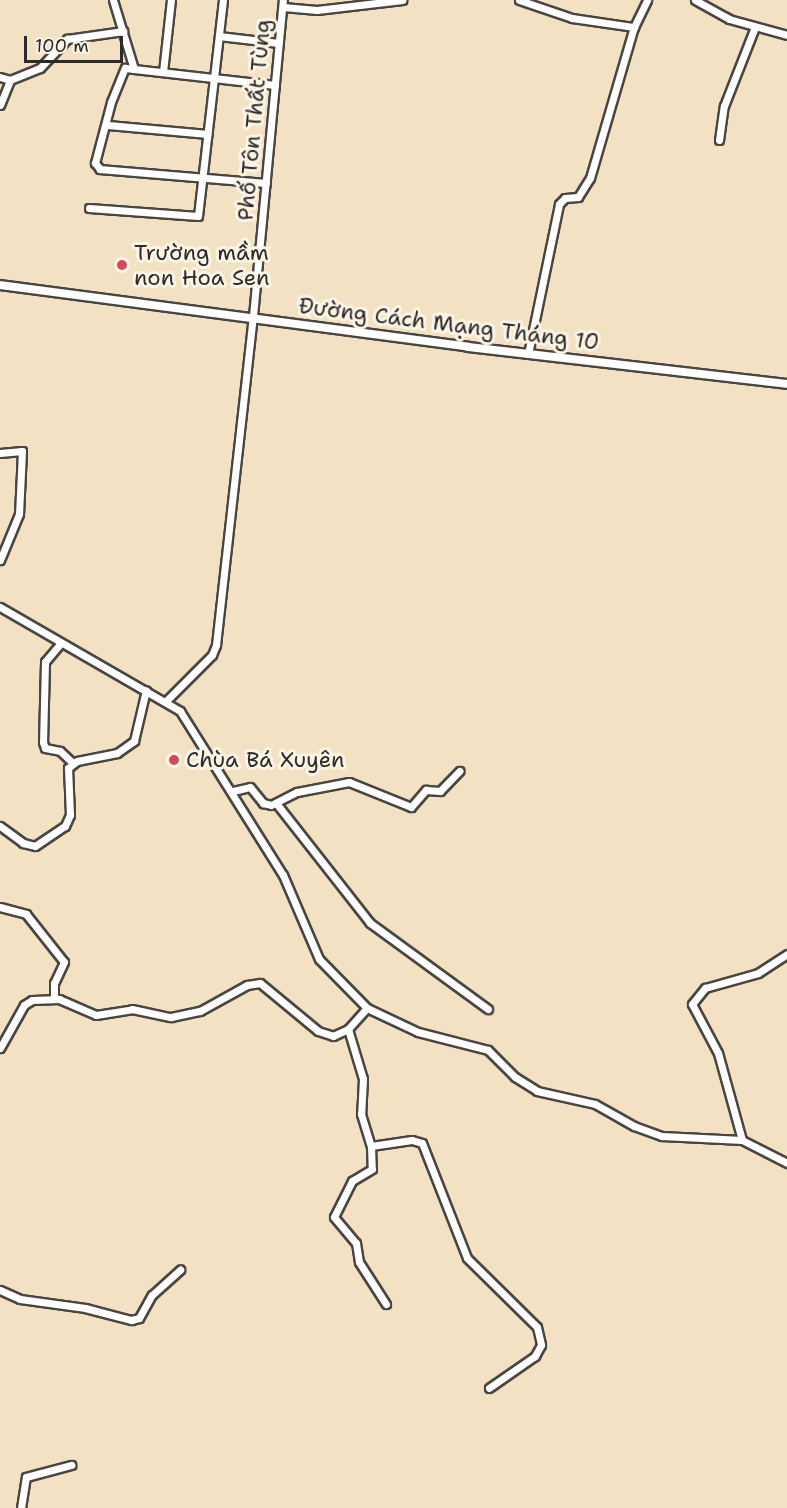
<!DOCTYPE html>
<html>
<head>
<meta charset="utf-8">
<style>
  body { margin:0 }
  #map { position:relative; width:787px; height:1508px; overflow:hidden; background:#f3e1c3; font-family:"Shantell Sans",sans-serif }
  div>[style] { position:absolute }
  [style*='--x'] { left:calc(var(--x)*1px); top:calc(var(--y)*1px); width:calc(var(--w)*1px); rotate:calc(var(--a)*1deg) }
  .roads { filter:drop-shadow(2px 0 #494642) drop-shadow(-2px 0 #494642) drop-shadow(0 2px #494642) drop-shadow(0 -2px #494642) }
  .minor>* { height:7px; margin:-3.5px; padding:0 3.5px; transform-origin:3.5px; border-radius:3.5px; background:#fff }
  .major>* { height:8px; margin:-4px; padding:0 4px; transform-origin:4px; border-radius:4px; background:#fff }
  .dots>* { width:16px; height:16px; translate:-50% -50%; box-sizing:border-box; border:3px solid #fcf5e5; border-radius:50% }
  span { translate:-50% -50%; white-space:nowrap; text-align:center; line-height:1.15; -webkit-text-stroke:6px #fcf5e5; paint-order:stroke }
  .street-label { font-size:22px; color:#2b2b2b }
  .poi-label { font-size:22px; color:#2b2b2b }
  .left { translate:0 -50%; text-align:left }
  .scale { position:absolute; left:24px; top:36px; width:99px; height:27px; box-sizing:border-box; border:3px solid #2b2b2b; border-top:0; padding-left:8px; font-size:18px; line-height:21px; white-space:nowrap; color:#2b2b2b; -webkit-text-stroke:4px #fcf5e5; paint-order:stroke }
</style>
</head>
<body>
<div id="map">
  <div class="roads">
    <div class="minor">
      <div style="--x:113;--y:0;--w:72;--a:73.1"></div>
      <div style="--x:519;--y:0;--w:56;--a:18.8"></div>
      <div style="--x:572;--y:18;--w:63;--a:8.3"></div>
      <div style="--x:695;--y:0;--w:39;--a:29"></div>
      <div style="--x:729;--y:19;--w:60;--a:15.4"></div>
      <div style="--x:283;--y:7;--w:34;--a:5"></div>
      <div style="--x:317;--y:10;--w:86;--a:-6.7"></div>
      <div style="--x:219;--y:36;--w:60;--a:6.7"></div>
      <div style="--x:163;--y:72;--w:72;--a:-83.7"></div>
      <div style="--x:0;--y:77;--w:10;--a:17"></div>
      <div style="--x:0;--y:105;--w:27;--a:-68"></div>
      <div style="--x:10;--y:80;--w:32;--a:-22"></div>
      <div style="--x:40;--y:68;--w:40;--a:-47"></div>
      <div style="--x:67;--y:39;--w:57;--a:-8.1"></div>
      <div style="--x:108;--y:125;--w:100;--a:5.1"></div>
      <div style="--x:719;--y:140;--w:34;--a:-82"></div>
      <div style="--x:724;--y:106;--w:85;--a:-68.6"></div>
      <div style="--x:266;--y:183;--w:167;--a:-175.2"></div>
      <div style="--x:100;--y:169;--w:8;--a:-130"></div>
      <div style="--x:95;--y:163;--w:63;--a:-75.3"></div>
      <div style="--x:111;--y:102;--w:37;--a:-68"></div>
      <div style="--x:125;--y:68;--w:151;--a:6.5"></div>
      <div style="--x:89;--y:208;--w:109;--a:4.2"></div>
      <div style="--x:198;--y:216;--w:217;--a:-83.4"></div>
      <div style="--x:528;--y:354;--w:153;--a:-78.3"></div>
      <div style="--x:559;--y:204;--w:8;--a:-45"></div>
      <div style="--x:565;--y:198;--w:13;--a:-4"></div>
      <div style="--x:578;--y:197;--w:22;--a:-58"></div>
      <div style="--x:590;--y:178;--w:157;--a:-73.8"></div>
      <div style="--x:634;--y:27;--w:30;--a:-64"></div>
      <div style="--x:0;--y:453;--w:22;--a:-5"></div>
      <div style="--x:22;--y:451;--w:63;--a:92.7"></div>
      <div style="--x:19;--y:514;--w:50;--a:112.4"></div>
      <div style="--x:0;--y:607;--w:208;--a:30"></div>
      <div style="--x:180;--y:711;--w:194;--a:57.9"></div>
      <div style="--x:283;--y:875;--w:91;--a:66.8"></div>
      <div style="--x:319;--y:959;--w:69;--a:45.6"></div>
      <div style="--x:367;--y:1008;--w:56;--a:25.2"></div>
      <div style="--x:418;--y:1032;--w:72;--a:14.4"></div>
      <div style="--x:488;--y:1050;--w:38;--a:45"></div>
      <div style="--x:515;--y:1077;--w:26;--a:32"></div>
      <div style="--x:537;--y:1091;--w:59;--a:12.6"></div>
      <div style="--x:595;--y:1104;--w:45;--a:29.4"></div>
      <div style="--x:634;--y:1126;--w:30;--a:20"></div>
      <div style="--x:662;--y:1136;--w:80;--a:2.9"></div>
      <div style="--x:742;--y:1140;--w:51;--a:27.1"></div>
      <div style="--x:60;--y:644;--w:23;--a:130"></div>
      <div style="--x:45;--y:662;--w:80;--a:91.4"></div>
      <div style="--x:43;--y:742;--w:6;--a:72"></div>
      <div style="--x:45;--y:748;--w:15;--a:11"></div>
      <div style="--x:60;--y:751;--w:18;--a:43"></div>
      <div style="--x:166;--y:701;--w:65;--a:-45"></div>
      <div style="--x:212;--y:655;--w:11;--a:-68"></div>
      <div style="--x:216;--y:645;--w:331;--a:-83.6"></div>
      <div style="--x:253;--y:316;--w:317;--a:-84.6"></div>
      <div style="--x:233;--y:791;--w:17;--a:-13"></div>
      <div style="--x:250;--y:787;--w:21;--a:51"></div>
      <div style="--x:263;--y:803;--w:8;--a:14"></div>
      <div style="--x:271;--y:805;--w:29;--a:-27"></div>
      <div style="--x:297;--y:792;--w:53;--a:-10.9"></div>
      <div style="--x:349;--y:782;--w:67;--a:22"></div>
      <div style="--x:411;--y:807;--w:23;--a:-49"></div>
      <div style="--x:426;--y:790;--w:14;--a:4"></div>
      <div style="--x:440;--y:791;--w:28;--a:-46"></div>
      <div style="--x:276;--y:803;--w:152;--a:51.9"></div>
      <div style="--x:370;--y:923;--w:146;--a:36.1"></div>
      <div style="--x:0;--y:826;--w:29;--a:36"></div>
      <div style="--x:23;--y:843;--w:12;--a:14"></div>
      <div style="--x:35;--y:846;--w:36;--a:-34"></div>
      <div style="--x:65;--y:826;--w:12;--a:-66"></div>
      <div style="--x:70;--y:815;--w:47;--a:-92.4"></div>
      <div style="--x:68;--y:768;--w:11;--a:-38"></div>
      <div style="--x:77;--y:761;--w:41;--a:-11.3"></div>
      <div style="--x:117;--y:753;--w:21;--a:-35"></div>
      <div style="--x:134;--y:741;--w:52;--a:-76.8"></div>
      <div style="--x:0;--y:907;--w:27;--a:15"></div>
      <div style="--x:26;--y:914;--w:61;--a:51.6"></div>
      <div style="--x:64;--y:962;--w:23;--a:115"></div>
      <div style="--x:54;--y:983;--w:15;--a:90"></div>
      <div style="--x:348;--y:1029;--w:52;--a:73.3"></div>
      <div style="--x:363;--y:1079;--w:35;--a:93"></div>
      <div style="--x:361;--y:1114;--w:34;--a:73"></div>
      <div style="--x:371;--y:1146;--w:23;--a:88"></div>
      <div style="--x:372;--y:1169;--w:23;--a:149"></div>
      <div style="--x:352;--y:1181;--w:40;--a:116.6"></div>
      <div style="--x:334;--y:1217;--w:34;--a:50"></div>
      <div style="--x:356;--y:1243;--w:19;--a:81"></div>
      <div style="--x:359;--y:1262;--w:50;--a:57.3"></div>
      <div style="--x:0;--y:1048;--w:49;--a:-60.8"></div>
      <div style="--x:24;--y:1005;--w:9;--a:-32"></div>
      <div style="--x:32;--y:1000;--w:27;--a:-2"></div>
      <div style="--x:59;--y:999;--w:40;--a:23.4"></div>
      <div style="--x:96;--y:1015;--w:36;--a:-9"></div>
      <div style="--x:132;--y:1009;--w:40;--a:12"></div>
      <div style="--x:171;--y:1017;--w:30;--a:-12"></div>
      <div style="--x:200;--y:1011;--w:54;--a:-29"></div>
      <div style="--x:247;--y:985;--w:13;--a:-9"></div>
      <div style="--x:260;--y:983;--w:75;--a:39.6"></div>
      <div style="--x:318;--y:1031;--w:16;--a:18"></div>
      <div style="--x:333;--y:1036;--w:17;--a:-25"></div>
      <div style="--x:348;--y:1029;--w:28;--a:-48"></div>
      <div style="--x:742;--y:1140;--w:90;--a:-105.4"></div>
      <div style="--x:718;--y:1053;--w:55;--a:-118"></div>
      <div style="--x:692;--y:1004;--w:21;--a:-51"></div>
      <div style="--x:705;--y:988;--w:55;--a:-15.8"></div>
      <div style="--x:758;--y:973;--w:35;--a:-33"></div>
      <div style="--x:371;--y:1146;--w:41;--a:-8.3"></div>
      <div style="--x:412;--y:1140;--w:10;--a:17"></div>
      <div style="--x:422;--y:1143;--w:123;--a:68.6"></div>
      <div style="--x:467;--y:1258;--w:98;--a:44.6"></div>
      <div style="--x:537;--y:1327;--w:18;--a:77"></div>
      <div style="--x:541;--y:1345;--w:13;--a:119"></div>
      <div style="--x:535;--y:1356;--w:56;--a:145.2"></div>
      <div style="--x:0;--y:1290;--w:22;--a:24"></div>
      <div style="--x:20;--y:1299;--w:66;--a:7.9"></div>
      <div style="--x:85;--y:1308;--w:48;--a:14.6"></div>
      <div style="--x:131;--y:1320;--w:8;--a:-14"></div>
      <div style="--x:139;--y:1318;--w:26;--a:-61"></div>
      <div style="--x:152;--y:1295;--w:38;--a:-42"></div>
      <div style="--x:21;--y:1508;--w:31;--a:-81"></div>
      <div style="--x:26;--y:1477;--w:47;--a:-14.9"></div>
    </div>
    <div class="major">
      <div style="--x:0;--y:285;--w:472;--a:7.5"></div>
      <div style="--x:468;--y:347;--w:321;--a:6.6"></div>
    </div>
  </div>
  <div class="dots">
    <div style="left:122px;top:265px;background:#d1495b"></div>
    <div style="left:174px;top:760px;background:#d1495b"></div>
  </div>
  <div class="street-label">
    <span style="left:254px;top:120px;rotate:-85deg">Phố Tôn Thất Tùng</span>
    <span style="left:449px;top:324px;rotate:7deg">Đường Cách Mạng Tháng 10</span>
  </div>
  <div class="poi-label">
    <span class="left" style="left:134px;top:265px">Trường mầm<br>non Hoa Sen</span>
    <span class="left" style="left:186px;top:760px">Chùa Bá Xuyên</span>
  </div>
  <div class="scale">100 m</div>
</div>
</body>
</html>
